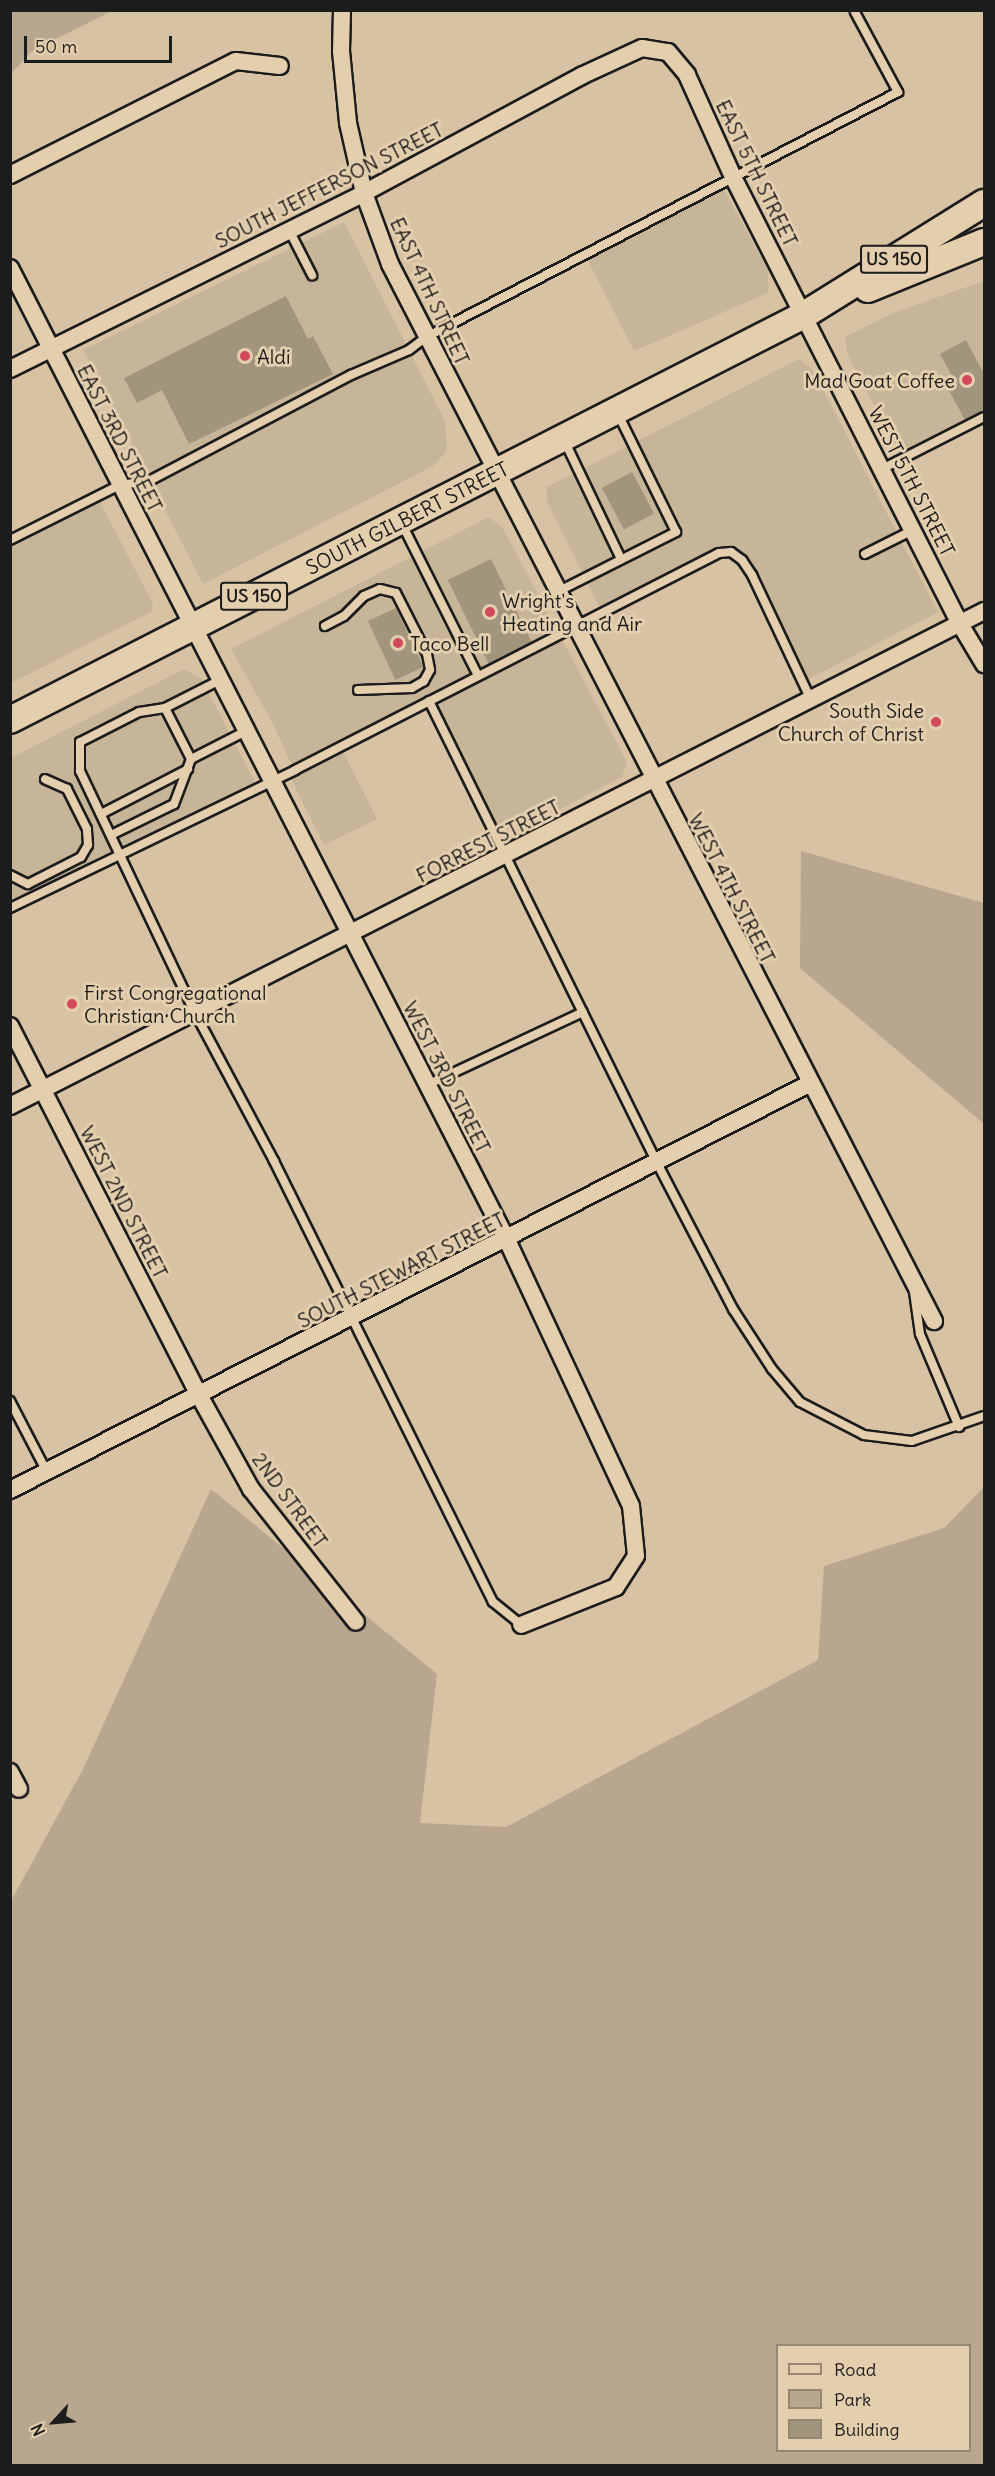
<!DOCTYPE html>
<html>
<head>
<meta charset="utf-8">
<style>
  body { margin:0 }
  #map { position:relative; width:995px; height:2476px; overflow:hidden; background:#d7c3a4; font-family:Delius,sans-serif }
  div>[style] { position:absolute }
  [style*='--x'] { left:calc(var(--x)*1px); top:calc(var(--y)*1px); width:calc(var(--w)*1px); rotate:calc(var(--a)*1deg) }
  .built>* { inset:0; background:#c7b599 }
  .green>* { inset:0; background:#b8a78e }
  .building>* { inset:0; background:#a2957e; transform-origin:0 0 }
  .roads { filter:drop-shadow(2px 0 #1c1c1c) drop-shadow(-2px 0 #1c1c1c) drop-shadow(0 2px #1c1c1c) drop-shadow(0 -2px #1c1c1c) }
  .lane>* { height:8px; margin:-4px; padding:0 4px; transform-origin:4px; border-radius:4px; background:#e3cead }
  .street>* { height:16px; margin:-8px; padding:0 8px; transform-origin:8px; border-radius:8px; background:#e3cead }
  .primary>* { height:26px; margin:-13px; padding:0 13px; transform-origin:13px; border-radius:13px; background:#e3cead }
  .dots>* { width:16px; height:16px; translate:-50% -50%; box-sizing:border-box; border:3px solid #e3cead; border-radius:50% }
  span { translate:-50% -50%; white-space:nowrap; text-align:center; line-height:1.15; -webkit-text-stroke:6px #e3cead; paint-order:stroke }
  .shield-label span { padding:2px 4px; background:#e3cead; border:2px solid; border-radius:4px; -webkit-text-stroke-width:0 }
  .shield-label { font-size:18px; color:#1c1c1c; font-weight:700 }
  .street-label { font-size:20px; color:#1c1c1c }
  .poi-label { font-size:20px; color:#1c1c1c }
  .left { translate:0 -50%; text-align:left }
  .right { translate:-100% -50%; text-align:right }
  .frame { position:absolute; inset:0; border:12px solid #1c1c1c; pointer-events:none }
  .legend { position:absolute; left:776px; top:2344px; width:195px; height:108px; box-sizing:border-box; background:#e3cead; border:2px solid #938773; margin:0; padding:8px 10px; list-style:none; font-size:18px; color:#1c1c1c }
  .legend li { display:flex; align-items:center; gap:12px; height:30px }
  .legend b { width:30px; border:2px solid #938773 }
  .north { position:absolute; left:24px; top:2392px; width:60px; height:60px; -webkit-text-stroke:4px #e3cead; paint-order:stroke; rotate:244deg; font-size:16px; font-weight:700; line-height:24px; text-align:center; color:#1c1c1c }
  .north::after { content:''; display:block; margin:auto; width:21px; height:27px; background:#1c1c1c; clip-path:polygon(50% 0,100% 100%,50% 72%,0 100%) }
  .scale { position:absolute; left:24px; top:36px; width:148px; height:27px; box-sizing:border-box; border:3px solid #1c1c1c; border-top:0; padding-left:8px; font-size:18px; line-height:21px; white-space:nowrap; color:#1c1c1c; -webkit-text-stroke:4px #e3cead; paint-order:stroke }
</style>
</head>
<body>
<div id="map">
  <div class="built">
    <div style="clip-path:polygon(721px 184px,768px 270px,768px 293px,634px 351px,585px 255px)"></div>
    <div style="clip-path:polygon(344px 222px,445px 421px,447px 451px,433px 466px,203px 584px,83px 350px)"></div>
    <div style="clip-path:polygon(984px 281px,984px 417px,902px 459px,848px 356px,845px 337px,895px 312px)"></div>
    <div style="clip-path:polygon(799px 359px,813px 370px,938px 612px,803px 682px,742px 560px,719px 553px,602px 612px,547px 502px,547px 487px)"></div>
    <div style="clip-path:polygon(97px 496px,153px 604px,151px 612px,11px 683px,11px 540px)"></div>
    <div style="clip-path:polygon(489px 517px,502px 527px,627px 762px,622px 777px,497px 842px,429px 701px,340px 746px,377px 819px,324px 845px,288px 773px,294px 770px,272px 722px,231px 649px)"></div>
    <div style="clip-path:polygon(184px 669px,201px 678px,257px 786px,11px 908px,11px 758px)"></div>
  </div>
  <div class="green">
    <div style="clip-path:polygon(11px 10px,112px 10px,112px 11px,32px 51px,11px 74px)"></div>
    <div style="clip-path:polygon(801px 851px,984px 903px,984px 1124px,800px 968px)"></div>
    <div style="clip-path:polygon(evenodd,984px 1487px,984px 2465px,11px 2466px,11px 1901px,83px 1769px,211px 1489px,437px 1674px,420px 1823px,506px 1827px,818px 1660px,824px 1566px,944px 1528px,984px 1487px,778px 2346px,970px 2346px,970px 2450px,778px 2450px,778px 2346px)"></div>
  </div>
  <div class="building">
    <div style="clip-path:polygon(286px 296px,308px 339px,313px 336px,333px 374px,189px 444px,162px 390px,137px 403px,124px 378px)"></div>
    <div style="clip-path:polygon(966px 340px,984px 374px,984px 411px,965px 420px,945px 383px,953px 378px,940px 354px)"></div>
    <div style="left:632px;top:472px;width:47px;height:34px;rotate:62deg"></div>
    <div style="left:491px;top:559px;width:93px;height:48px;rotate:64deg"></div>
    <div style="left:396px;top:608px;width:65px;height:31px;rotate:65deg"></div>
  </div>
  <div class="roads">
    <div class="lane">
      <div style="--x:289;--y:230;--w:51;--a:62.9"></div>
      <div style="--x:564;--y:440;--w:132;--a:64.4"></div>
      <div style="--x:882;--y:469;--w:114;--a:-27"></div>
      <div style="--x:402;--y:524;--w:168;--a:63.4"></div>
      <div style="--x:10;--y:540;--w:123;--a:-26.6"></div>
      <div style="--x:120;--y:485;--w:29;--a:-8"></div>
      <div style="--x:149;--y:481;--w:228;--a:-27.7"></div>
      <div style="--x:351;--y:375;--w:63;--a:-23.3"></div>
      <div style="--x:409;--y:350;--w:21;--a:-37"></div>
      <div style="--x:426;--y:337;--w:532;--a:-27.43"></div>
      <div style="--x:898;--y:92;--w:91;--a:-118.3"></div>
      <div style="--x:865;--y:554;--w:54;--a:-26.6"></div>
      <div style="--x:561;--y:590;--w:129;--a:-26.8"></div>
      <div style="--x:676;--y:532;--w:134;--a:-116.2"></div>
      <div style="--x:325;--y:626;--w:21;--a:-28"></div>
      <div style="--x:344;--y:616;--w:28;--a:-45"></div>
      <div style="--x:364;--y:596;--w:17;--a:-24"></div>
      <div style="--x:380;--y:589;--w:16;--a:14"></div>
      <div style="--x:396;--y:593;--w:68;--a:63.1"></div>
      <div style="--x:427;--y:654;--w:16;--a:79"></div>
      <div style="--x:430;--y:670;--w:13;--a:119"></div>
      <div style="--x:424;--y:681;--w:14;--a:150"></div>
      <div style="--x:412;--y:688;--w:54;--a:177.9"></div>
      <div style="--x:220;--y:680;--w:62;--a:153"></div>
      <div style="--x:165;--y:708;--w:26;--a:171"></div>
      <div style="--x:139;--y:712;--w:66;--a:153"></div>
      <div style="--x:80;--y:742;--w:29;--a:90"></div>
      <div style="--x:80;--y:771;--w:268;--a:64.6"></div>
      <div style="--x:195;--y:1013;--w:168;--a:61.9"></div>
      <div style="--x:274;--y:1161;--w:492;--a:63.6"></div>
      <div style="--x:493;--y:1602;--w:36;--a:39"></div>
      <div style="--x:429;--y:701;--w:515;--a:63.73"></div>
      <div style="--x:657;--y:1163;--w:165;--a:62.5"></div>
      <div style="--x:733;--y:1309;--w:72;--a:57"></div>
      <div style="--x:772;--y:1369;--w:43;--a:49.7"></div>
      <div style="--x:800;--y:1402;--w:72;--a:27.3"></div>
      <div style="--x:864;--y:1435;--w:48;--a:7.1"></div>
      <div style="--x:912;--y:1441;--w:76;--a:-19.1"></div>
      <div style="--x:165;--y:708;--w:57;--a:63"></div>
      <div style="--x:191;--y:759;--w:62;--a:-27"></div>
      <div style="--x:101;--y:814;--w:98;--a:-27.3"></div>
      <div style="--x:111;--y:835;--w:70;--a:-26.2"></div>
      <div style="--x:174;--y:804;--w:48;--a:-69.3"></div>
      <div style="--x:10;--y:875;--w:20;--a:27"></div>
      <div style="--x:28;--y:884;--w:59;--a:-27"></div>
      <div style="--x:81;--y:857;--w:14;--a:-60"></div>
      <div style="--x:88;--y:845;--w:16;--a:-94"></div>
      <div style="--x:87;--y:829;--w:45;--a:-116.6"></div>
      <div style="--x:67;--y:789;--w:24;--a:-156"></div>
      <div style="--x:10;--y:908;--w:317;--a:-25.8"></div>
      <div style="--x:295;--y:770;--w:476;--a:-27.1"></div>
      <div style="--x:719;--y:553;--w:12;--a:-5"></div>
      <div style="--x:731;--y:552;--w:14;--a:36"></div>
      <div style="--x:742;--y:560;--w:18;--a:56"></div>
      <div style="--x:752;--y:575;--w:138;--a:64.7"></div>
      <div style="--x:427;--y:1085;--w:172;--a:-25.1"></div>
      <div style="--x:914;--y:1292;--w:42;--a:81.9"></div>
      <div style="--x:920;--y:1334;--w:101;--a:67.2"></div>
      <div style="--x:10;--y:1401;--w:80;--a:62.5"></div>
    </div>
    <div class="street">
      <div style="--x:342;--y:10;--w:41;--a:91.4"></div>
      <div style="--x:341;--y:51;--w:72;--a:84.4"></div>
      <div style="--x:348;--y:123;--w:72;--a:77.1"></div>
      <div style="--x:364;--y:193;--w:76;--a:69.9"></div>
      <div style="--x:390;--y:264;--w:1189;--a:62.77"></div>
      <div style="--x:10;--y:175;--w:253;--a:-26.8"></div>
      <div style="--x:236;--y:61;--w:44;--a:6.5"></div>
      <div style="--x:10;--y:268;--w:1092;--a:62.92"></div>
      <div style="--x:507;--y:1240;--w:293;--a:65"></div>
      <div style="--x:631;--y:1506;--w:50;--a:84.3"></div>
      <div style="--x:636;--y:1556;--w:37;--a:123"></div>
      <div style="--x:616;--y:1587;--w:102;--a:158.2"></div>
      <div style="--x:10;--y:369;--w:395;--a:-26.4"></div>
      <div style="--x:364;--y:193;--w:247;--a:-28.3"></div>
      <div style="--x:581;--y:76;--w:67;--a:-24.7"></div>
      <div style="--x:642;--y:48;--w:26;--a:9"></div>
      <div style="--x:668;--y:52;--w:30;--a:50"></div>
      <div style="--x:687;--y:75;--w:112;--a:65.7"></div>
      <div style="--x:733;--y:177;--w:501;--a:63.08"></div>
      <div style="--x:960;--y:624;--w:47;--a:59"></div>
      <div style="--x:10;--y:1026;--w:417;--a:62.9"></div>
      <div style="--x:200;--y:1397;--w:105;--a:61"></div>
      <div style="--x:251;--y:1489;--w:169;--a:51.7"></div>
      <div style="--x:10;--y:1106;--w:1093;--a:-26.94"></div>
      <div style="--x:10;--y:1490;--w:896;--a:-26.94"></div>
      <div style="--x:10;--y:1772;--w:19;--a:62"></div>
    </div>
    <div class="primary">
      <div style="--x:868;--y:289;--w:125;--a:-22.1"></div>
      <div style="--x:10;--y:720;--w:891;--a:-27.03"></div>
      <div style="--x:804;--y:315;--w:212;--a:-31.9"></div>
    </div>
  </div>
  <div class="dots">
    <div style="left:245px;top:356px;background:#d1495b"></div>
    <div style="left:967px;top:380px;background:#d1495b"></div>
    <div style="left:490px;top:612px;background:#d1495b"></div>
    <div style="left:398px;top:643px;background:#d1495b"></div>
    <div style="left:936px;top:722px;background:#d1495b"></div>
    <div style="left:72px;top:1004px;background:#d1495b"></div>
  </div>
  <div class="shield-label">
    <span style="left:894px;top:259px">US 150</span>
    <span style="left:254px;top:596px">US 150</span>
  </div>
  <div class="street-label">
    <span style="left:757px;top:173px;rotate:64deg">EAST 5TH STREET</span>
    <span style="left:329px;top:185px;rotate:-27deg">SOUTH JEFFERSON STREET</span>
    <span style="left:430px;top:291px;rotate:65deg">EAST 4TH STREET</span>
    <span style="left:120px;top:438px;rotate:63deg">EAST 3RD STREET</span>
    <span style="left:912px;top:481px;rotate:63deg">WEST 5TH STREET</span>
    <span style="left:407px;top:518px;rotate:-27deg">SOUTH GILBERT STREET</span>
    <span style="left:488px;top:841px;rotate:-27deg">FORREST STREET</span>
    <span style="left:732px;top:888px;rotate:63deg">WEST 4TH STREET</span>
    <span style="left:447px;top:1077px;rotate:63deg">WEST 3RD STREET</span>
    <span style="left:124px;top:1202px;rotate:63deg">WEST 2ND STREET</span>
    <span style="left:401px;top:1270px;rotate:-27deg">SOUTH STEWART STREET</span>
    <span style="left:290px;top:1500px;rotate:54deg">2ND STREET</span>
  </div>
  <div class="poi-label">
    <span class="left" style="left:257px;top:356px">Aldi</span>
    <span class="right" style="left:955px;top:380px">Mad Goat Coffee</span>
    <span class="left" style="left:502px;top:612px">Wright's<br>Heating and Air</span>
    <span class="left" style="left:410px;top:643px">Taco Bell</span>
    <span class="right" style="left:924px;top:722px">South Side<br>Church of Christ</span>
    <span class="left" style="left:84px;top:1004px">First Congregational<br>Christian Church</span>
  </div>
  <div class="frame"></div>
  <ul class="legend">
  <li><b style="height:8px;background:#e3cead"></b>Road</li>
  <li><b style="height:16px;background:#b8a78e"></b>Park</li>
  <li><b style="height:16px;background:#a2957e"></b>Building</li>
  </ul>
  <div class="north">N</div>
  <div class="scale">50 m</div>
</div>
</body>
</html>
